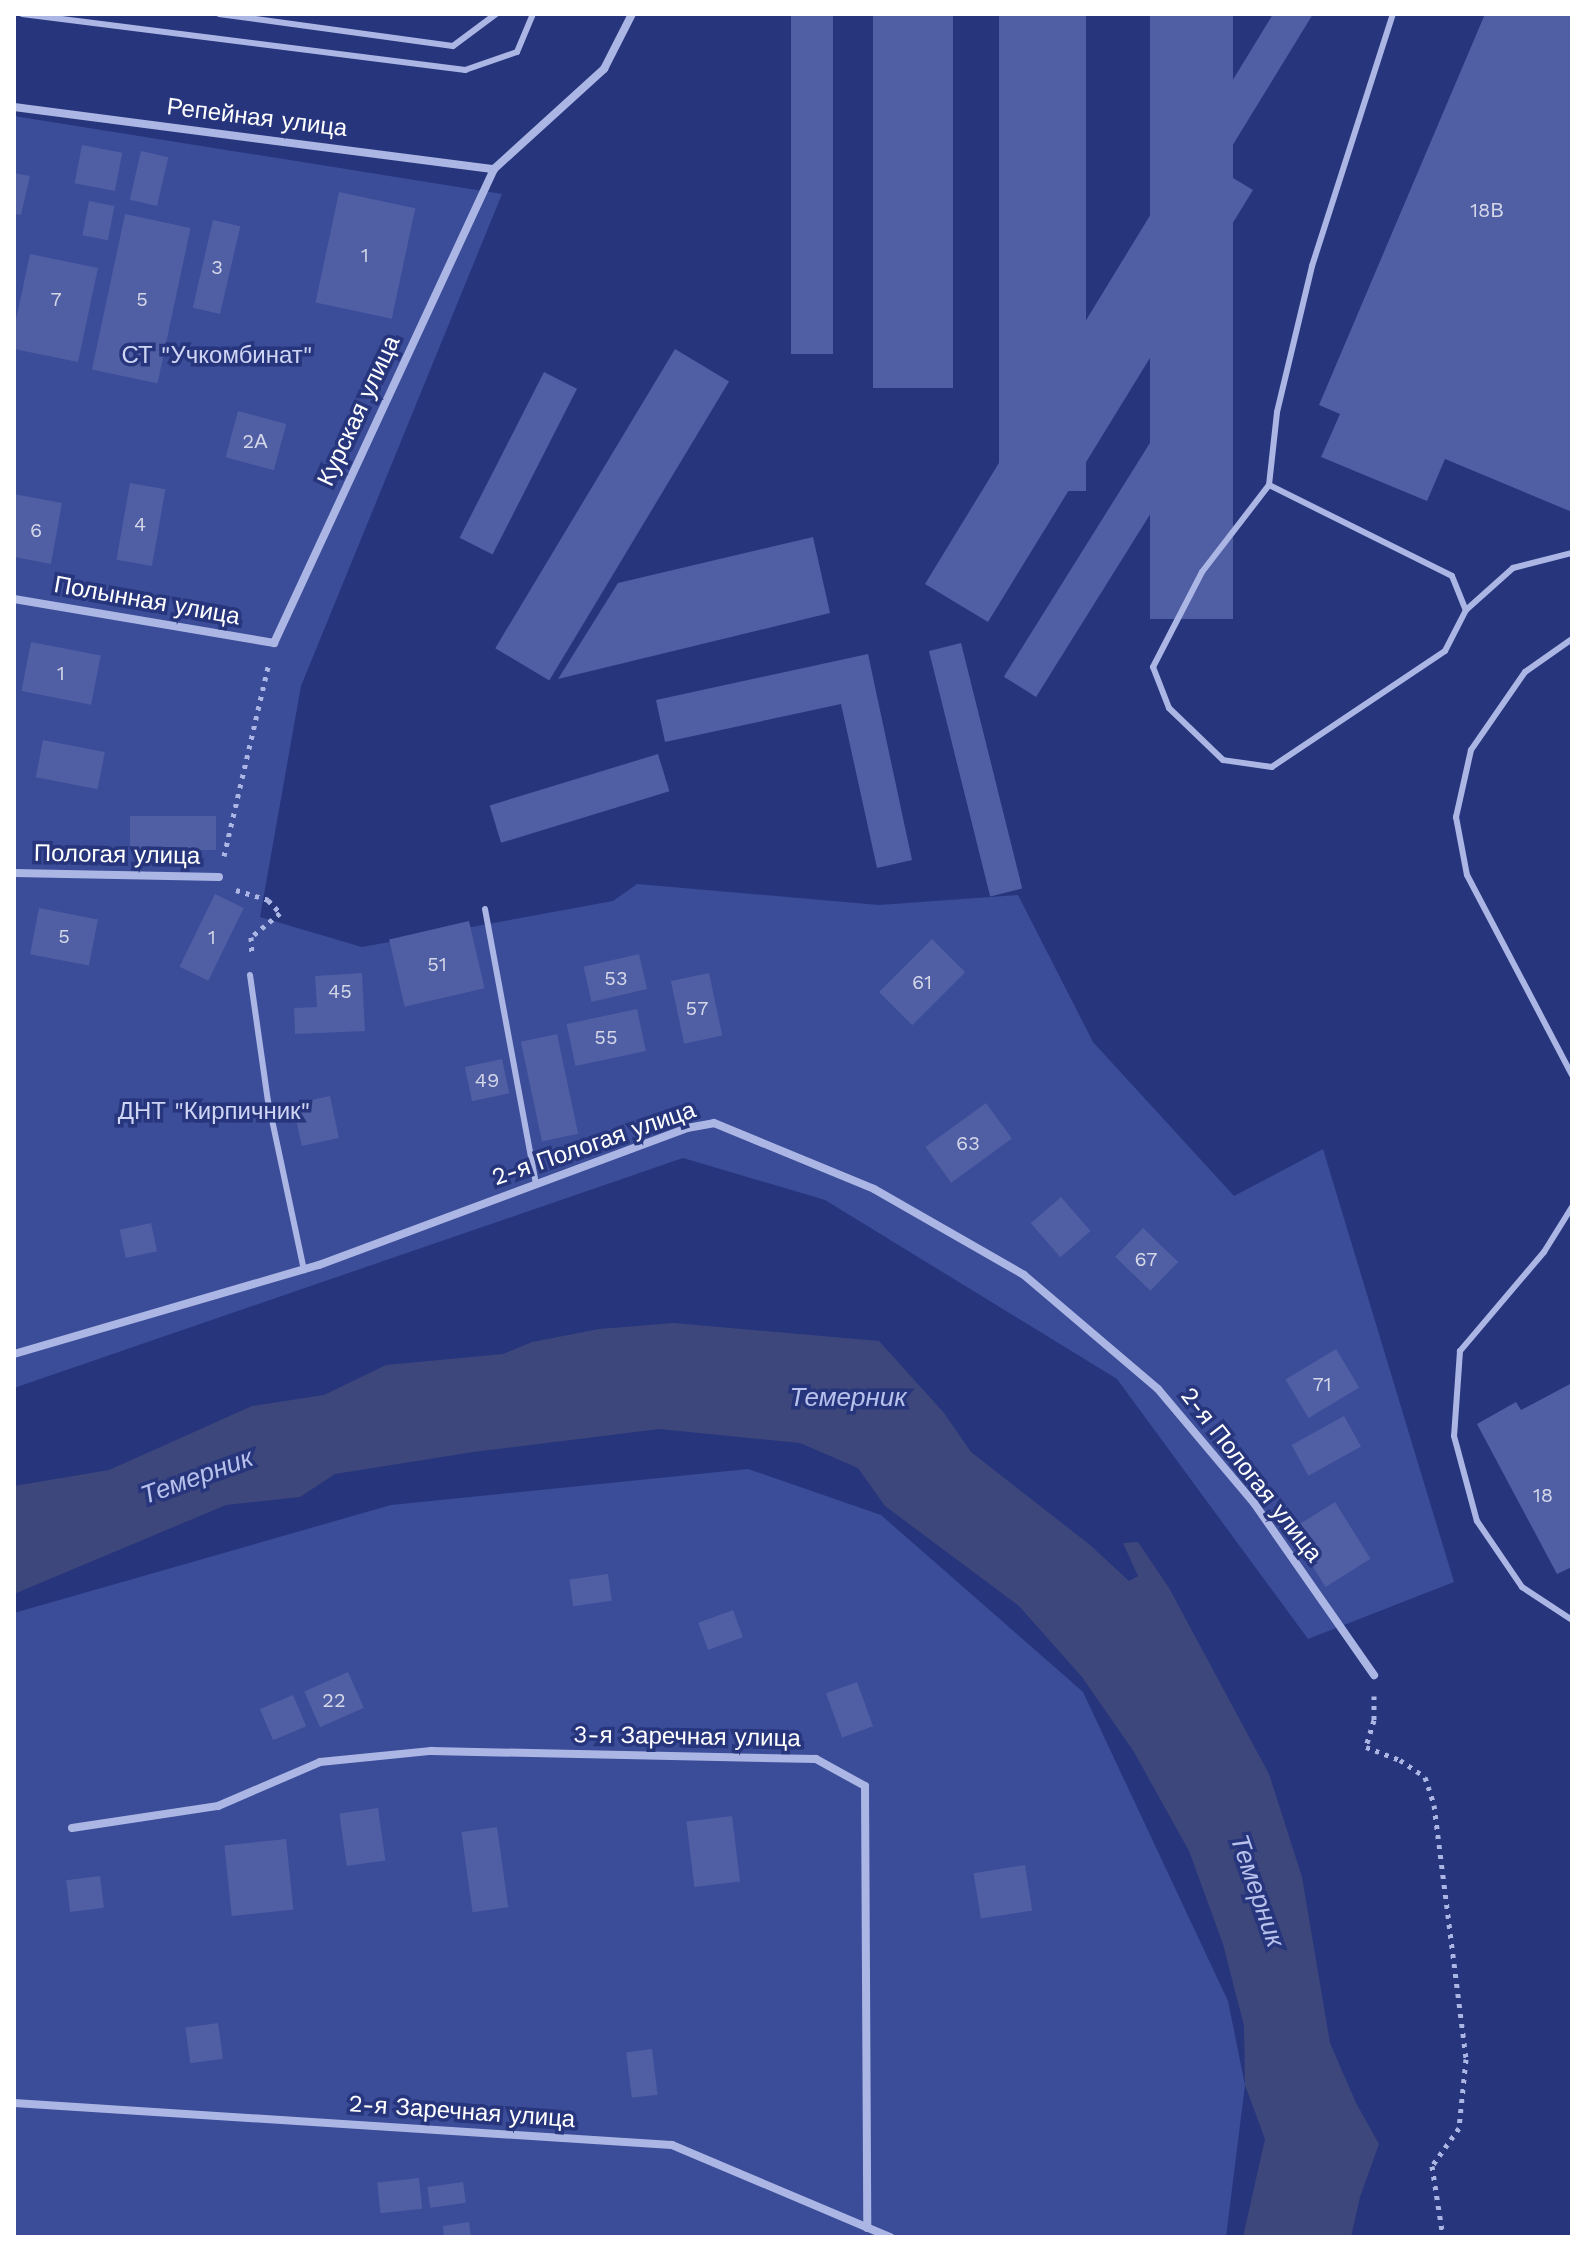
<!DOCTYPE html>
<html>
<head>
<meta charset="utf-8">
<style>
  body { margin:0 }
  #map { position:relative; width:1586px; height:2251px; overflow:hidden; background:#27357c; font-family:"Work Sans",sans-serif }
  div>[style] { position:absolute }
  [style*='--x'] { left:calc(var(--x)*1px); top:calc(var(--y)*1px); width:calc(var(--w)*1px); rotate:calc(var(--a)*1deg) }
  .green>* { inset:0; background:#3b4c99 }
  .water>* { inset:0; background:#3d477c }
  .building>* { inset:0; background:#505ea4; transform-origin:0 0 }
  .path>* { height:5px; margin-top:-2.5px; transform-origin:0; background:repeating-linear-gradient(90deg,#acb6e4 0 4px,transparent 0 10px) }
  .service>* { height:6px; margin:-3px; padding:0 3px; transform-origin:3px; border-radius:3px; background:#acb6e4 }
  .minor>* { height:8px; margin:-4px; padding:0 4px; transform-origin:4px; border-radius:4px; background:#acb6e4 }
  span { translate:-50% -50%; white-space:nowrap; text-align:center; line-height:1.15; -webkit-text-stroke:7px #27357c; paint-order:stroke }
  .number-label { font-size:20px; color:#d3d7e8 }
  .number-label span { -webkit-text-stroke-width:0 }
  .street-label { font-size:24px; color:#fff }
  .park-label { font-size:24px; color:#cfd5f4 }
  .water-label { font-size:26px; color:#b7c1ec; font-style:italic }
  .frame { position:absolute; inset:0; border:16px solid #fff; pointer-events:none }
</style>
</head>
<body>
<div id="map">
  <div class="green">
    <div style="clip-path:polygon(14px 116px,502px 194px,301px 686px,260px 917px,362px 947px,613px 901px,637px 884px,879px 905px,1018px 895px,1093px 1042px,1234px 1196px,1323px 1149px,1454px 1582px,1308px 1639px,1117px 1379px,825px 1200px,683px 1158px,14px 1388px)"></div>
    <div style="clip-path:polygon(748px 1469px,881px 1515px,1083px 1692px,1228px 2001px,1245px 2085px,1226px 2237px,14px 2237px,14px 1613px,391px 1505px)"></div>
  </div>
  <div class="water">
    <div style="clip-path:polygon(674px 1323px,879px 1341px,944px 1413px,971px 1452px,1090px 1545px,1129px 1581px,1138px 1576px,1123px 1543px,1138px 1542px,1169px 1588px,1269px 1774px,1302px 1877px,1330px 2043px,1356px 2103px,1379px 2144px,1360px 2197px,1351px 2237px,1243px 2237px,1265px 2139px,1245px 2085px,1244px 2026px,1223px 1944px,1189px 1851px,1134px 1752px,1082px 1677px,1019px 1606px,885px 1506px,858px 1468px,800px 1443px,659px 1429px,473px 1452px,335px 1474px,300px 1497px,226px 1505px,14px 1594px,14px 1486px,109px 1470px,252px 1406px,324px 1395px,386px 1365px,503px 1354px,532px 1342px,599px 1329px)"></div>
  </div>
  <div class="building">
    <div style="left:791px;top:14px;width:42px;height:340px"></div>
    <div style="left:873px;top:14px;width:80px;height:374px"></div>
    <div style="left:999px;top:14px;width:87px;height:477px"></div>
    <div style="left:1150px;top:14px;width:83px;height:605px"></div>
    <div style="clip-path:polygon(1273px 14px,1313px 14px,1218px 169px,1253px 190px,988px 622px,925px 584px)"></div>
    <div style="clip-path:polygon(1485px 14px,1572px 14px,1572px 512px,1445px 459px,1427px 501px,1321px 457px,1340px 414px,1319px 405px)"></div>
    <div style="left:82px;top:145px;width:41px;height:39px;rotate:11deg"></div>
    <div style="left:141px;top:151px;width:28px;height:50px;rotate:13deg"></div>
    <div style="clip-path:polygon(14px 173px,30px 176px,21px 215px,14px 214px)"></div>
    <div style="left:339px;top:192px;width:78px;height:113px;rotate:12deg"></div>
    <div style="left:89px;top:201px;width:26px;height:35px;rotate:11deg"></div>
    <div style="left:125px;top:214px;width:67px;height:159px;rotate:12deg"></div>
    <div style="left:213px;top:220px;width:28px;height:90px;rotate:13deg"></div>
    <div style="clip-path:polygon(30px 254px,98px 268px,78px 362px,14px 349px,14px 329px)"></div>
    <div style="left:675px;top:349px;width:63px;height:349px;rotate:31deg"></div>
    <div style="left:544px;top:372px;width:37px;height:186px;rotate:27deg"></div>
    <div style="left:1193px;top:374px;width:38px;height:357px;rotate:32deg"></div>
    <div style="left:238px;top:411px;width:50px;height:48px;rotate:15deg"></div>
    <div style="left:130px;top:483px;width:36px;height:78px;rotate:10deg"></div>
    <div style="clip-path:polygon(14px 494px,62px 503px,51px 564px,14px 557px)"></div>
    <div style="clip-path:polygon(813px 537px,830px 613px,558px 679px,618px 583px)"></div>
    <div style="left:31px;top:642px;width:71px;height:50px;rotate:11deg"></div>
    <div style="left:961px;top:643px;width:253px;height:33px;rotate:76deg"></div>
    <div style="clip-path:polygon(868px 654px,912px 860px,877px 868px,841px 704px,665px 742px,656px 700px)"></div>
    <div style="left:43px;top:740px;width:63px;height:38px;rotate:11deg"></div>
    <div style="left:658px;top:754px;width:39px;height:176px;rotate:73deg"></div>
    <div style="left:216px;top:816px;width:34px;height:86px;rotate:90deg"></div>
    <div style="left:215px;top:894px;width:32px;height:81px;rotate:26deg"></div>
    <div style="left:39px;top:908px;width:60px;height:47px;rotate:11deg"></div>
    <div style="left:469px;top:921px;width:69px;height:82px;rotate:77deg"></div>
    <div style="left:932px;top:939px;width:47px;height:75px;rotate:45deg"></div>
    <div style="left:639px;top:954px;width:36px;height:57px;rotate:77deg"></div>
    <div style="clip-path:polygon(362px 973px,365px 1031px,295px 1034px,294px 1008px,317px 1007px,315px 976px)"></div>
    <div style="left:709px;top:973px;width:64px;height:39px;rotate:78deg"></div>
    <div style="left:637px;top:1009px;width:43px;height:72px;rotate:78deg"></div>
    <div style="left:557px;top:1034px;width:102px;height:37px;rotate:78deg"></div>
    <div style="left:502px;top:1059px;width:35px;height:38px;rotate:78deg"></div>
    <div style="left:330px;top:1096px;width:43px;height:38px;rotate:78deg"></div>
    <div style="left:986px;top:1103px;width:44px;height:75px;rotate:54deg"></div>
    <div style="left:1061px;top:1197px;width:45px;height:40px;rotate:49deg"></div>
    <div style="left:151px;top:1223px;width:29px;height:32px;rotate:78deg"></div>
    <div style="left:1143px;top:1228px;width:49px;height:40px;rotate:44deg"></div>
    <div style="left:1336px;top:1349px;width:45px;height:59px;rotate:59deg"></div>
    <div style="clip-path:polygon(1572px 1383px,1572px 1567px,1557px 1574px,1477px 1424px,1516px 1402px,1521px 1410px)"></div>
    <div style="left:1344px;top:1416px;width:35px;height:60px;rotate:61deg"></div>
    <div style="left:1335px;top:1502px;width:67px;height:53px;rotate:58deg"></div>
    <div style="left:608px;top:1574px;width:27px;height:39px;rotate:82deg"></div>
    <div style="left:733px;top:1610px;width:29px;height:37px;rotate:70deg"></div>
    <div style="left:348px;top:1672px;width:39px;height:48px;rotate:66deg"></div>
    <div style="left:857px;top:1682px;width:47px;height:33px;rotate:70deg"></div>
    <div style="left:293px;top:1695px;width:34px;height:36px;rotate:67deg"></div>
    <div style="left:378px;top:1808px;width:53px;height:39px;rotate:82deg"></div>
    <div style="left:732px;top:1816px;width:66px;height:46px;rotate:83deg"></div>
    <div style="left:497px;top:1827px;width:81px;height:36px;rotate:82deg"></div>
    <div style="left:286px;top:1839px;width:71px;height:62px;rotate:84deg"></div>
    <div style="left:1025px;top:1865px;width:46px;height:52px;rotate:81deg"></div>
    <div style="left:100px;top:1876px;width:32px;height:34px;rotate:83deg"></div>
    <div style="left:218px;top:2023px;width:36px;height:33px;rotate:82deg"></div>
    <div style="left:652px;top:2049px;width:46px;height:26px;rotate:83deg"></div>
    <div style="left:419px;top:2178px;width:31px;height:42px;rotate:84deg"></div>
    <div style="left:463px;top:2182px;width:21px;height:36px;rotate:82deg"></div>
    <div style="clip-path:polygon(469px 2222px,471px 2237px,444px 2237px,443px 2226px)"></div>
  </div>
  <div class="path">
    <div style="--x:224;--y:856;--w:198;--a:-76.9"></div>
    <div style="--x:236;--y:890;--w:34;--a:17"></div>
    <div style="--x:268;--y:900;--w:18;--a:47"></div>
    <div style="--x:280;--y:913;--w:38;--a:140"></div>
    <div style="--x:251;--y:937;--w:17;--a:87"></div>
    <div style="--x:1374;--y:1696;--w:24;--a:90"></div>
    <div style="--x:1374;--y:1720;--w:28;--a:107"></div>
    <div style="--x:1366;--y:1747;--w:36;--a:21"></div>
    <div style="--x:1400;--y:1760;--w:30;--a:34"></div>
    <div style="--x:1425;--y:1777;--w:29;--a:72"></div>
    <div style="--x:1434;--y:1805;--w:256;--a:82.8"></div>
    <div style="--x:1466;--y:2059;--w:69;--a:95.8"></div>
    <div style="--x:1459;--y:2128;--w:47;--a:125.4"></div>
    <div style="--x:1432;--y:2166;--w:72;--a:81.2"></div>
  </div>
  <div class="service">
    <div style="--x:22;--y:14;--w:447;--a:7.2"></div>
    <div style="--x:465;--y:70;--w:55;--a:-19.1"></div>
    <div style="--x:517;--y:52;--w:41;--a:-67.2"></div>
    <div style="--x:219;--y:14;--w:236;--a:7.8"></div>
    <div style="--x:453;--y:46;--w:54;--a:-36.7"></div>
    <div style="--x:1269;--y:485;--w:204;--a:26.4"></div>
    <div style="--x:1452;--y:576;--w:37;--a:68"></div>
    <div style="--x:1466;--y:610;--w:46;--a:117.1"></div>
    <div style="--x:1445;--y:651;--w:208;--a:146.2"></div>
    <div style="--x:1272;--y:767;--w:49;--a:-171.9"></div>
    <div style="--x:1223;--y:760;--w:75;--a:-136.1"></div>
    <div style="--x:1169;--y:708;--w:44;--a:-111.3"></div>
    <div style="--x:1153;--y:667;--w:107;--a:-62.7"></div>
    <div style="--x:1202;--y:572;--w:110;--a:-52.4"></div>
    <div style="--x:1269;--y:485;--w:73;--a:-83.7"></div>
    <div style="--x:1277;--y:412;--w:150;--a:-76.5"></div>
    <div style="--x:1312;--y:266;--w:265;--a:-72.2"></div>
    <div style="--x:1466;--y:610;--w:63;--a:-41.8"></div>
    <div style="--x:1513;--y:568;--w:61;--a:-14.3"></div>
    <div style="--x:1572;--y:639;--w:57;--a:144.9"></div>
    <div style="--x:1525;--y:672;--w:95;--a:124.7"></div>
    <div style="--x:1471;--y:750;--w:69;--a:102.6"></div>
    <div style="--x:1456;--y:817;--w:59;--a:79.3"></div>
    <div style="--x:1467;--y:875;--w:226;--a:62.3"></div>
    <div style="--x:485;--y:909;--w:280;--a:79.5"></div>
    <div style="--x:250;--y:975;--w:127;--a:81.9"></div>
    <div style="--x:268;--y:1101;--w:173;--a:78"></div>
    <div style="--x:1572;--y:1207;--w:53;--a:121.9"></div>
    <div style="--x:1544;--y:1252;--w:130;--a:130.3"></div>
    <div style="--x:1460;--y:1351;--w:85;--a:94"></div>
    <div style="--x:1454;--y:1436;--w:88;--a:74.9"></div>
    <div style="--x:1477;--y:1521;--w:80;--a:55.7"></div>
    <div style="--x:1522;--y:1587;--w:60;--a:33.4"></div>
  </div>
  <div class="minor">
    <div style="--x:14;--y:107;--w:484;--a:7.4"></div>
    <div style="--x:14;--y:599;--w:264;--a:9.6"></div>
    <div style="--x:274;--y:643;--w:523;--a:-65.1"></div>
    <div style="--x:494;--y:169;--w:149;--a:-42.3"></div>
    <div style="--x:604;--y:69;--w:62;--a:-63"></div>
    <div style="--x:14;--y:873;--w:205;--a:1.1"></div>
    <div style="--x:14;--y:1354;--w:318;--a:-16.3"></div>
    <div style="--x:319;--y:1265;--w:393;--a:-20.4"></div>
    <div style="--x:687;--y:1128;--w:27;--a:-10"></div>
    <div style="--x:714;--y:1123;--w:173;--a:22.4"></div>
    <div style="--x:874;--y:1189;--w:173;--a:29.8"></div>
    <div style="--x:1024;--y:1275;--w:176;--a:40.4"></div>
    <div style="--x:1158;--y:1389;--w:149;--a:49.9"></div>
    <div style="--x:1254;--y:1503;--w:210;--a:55.1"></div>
    <div style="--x:72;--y:1828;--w:148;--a:-8.6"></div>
    <div style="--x:218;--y:1806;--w:111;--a:-23.3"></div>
    <div style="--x:320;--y:1762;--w:112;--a:-5.7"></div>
    <div style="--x:431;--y:1751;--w:385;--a:1.2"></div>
    <div style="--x:816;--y:1759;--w:56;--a:28.9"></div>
    <div style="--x:865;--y:1786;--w:442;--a:89.7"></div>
    <div style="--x:14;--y:2103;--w:659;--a:3.65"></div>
    <div style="--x:672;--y:2145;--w:237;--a:22.9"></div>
  </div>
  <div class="number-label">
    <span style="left:1487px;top:210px">18В</span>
    <span style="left:365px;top:255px">1</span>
    <span style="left:217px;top:267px">3</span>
    <span style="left:56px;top:299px">7</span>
    <span style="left:142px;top:299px">5</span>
    <span style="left:255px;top:441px">2А</span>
    <span style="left:140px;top:524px">4</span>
    <span style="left:36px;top:530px">6</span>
    <span style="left:61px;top:673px">1</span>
    <span style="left:64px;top:936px">5</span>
    <span style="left:212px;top:937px">1</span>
    <span style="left:437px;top:964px">51</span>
    <span style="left:616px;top:978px">53</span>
    <span style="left:922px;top:982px">61</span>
    <span style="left:340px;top:991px">45</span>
    <span style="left:697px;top:1008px">57</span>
    <span style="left:606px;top:1037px">55</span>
    <span style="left:487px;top:1080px">49</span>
    <span style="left:968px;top:1143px">63</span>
    <span style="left:1146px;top:1259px">67</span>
    <span style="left:1322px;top:1384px">71</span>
    <span style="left:1543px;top:1495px">18</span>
    <span style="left:334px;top:1700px">22</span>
  </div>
  <div class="street-label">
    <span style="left:257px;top:118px;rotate:7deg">Репейная улица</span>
    <span style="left:359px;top:411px;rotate:-65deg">Курская улица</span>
    <span style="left:147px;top:601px;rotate:10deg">Полынная улица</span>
    <span style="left:117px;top:855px;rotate:1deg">Пологая улица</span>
    <span style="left:594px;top:1144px;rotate:-19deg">2-я Пологая улица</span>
    <span style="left:1251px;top:1475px;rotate:52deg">2-я Пологая улица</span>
    <span style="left:687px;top:1737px;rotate:1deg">3-я Заречная улица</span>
    <span style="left:462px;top:2112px;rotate:4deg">2-я Заречная улица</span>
  </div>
  <div class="park-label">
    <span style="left:217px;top:356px">СТ "Учкомбинат"</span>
    <span style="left:214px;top:1112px">ДНТ "Кирпичник"</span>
  </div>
  <div class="water-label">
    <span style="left:848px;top:1398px">Темерник</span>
    <span style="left:197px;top:1477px;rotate:-20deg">Темерник</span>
    <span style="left:1257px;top:1891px;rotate:71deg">Темерник</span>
  </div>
  <div class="frame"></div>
</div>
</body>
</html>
